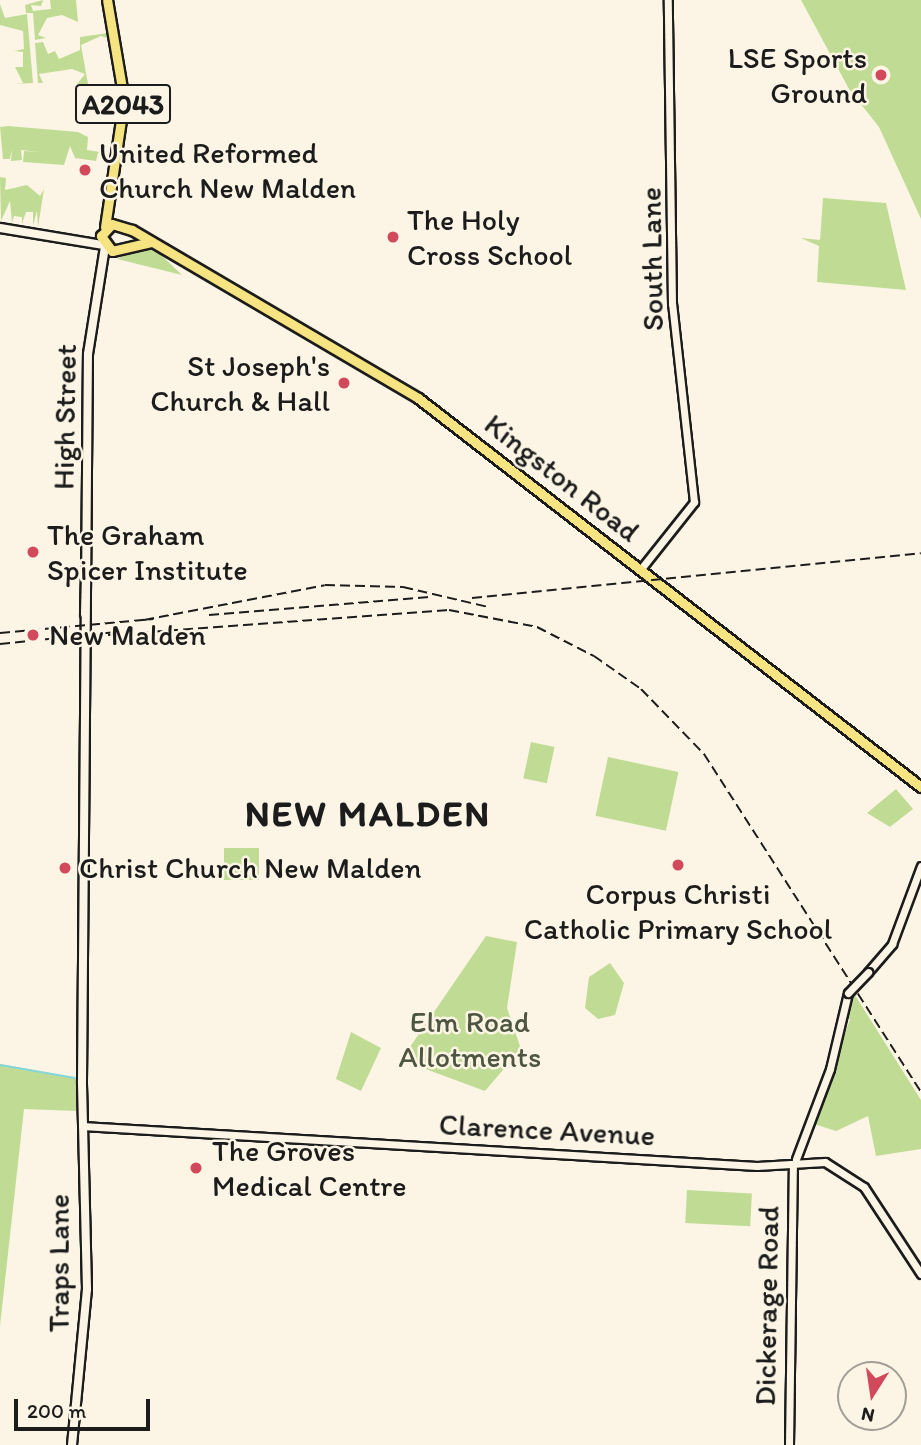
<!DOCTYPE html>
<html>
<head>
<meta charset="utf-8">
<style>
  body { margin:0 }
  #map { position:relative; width:921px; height:1445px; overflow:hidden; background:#fcf5e5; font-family:Itim,sans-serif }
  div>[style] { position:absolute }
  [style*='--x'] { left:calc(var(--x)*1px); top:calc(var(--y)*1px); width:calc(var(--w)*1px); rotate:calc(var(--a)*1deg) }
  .green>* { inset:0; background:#c0dc94; transform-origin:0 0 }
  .stream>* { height:2px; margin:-1px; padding:0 1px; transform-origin:1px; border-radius:1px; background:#84d6db }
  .roads { filter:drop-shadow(2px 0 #1c1c1c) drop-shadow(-2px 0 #1c1c1c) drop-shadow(0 2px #1c1c1c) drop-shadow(0 -2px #1c1c1c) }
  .tertiary>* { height:7px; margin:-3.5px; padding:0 3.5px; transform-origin:3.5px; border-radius:3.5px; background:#fcf5e5 }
  .secondary>* { height:8px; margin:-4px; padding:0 4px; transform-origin:4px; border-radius:4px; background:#fcf5e5 }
  .primary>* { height:9px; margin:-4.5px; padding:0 4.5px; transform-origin:4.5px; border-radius:4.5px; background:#f6e381 }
  .rail>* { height:2px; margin-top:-1px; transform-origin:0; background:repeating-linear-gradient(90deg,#1c1c1c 0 10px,transparent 0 15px) }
  .bridges { filter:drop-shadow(2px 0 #1c1c1c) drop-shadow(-2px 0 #1c1c1c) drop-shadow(0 2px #1c1c1c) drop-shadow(0 -2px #1c1c1c) }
  .tertiary-bridge>* { height:7px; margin:-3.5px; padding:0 3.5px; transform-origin:3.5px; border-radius:3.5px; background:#fcf5e5 }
  .dots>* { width:19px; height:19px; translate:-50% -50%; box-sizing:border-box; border:4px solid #fcf5e5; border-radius:50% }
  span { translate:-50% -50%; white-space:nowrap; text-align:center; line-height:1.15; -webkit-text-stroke:5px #fcf5e5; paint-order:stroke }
  .shield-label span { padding:2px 5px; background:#fcf5e5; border:2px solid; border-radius:5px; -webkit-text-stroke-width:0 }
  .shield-label { font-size:28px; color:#1c1c1c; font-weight:700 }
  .poi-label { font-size:30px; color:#1c1c1c }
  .right { translate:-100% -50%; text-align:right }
  .left { translate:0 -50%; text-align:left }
  .street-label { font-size:30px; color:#1c1c1c }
  .park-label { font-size:30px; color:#4d5640 }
  .district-label { font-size:37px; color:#1c1c1c; font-weight:700; letter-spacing:2px }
  .north { position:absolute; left:837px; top:1361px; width:70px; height:70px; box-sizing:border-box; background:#fcf5e5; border:2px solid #a29e95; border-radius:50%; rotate:192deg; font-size:19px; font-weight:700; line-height:28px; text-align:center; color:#1c1c1c }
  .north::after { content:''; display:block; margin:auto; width:24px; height:32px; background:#d1495b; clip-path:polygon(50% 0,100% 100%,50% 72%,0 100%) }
  .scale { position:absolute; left:14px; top:1399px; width:136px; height:32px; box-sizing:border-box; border:4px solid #1c1c1c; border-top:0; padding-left:9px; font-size:21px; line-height:24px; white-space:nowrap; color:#1c1c1c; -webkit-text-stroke:5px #fcf5e5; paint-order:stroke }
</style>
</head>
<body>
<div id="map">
  <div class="green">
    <div style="clip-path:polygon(43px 0,41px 6px,31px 5px,33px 11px,51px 9px,50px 0,76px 0,78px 22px,62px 15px,47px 18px,38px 35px,46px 38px,35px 40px,33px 13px,26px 13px,25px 5px)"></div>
    <div style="clip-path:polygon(801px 0,921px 0,921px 219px,879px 127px,849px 89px)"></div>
    <div style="clip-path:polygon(0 4px,5px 18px,27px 14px,33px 83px,14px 84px,23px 83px,15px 67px,23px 67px,23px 52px,14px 51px,24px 49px,23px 31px,0 25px)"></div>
    <div style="clip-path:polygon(108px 33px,112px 40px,101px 36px,81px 45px,88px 84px,77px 84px,85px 74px,72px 69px,39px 74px,43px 83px,38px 83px,35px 43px,43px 42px,48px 54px,55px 51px,59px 59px,80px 50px,80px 37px)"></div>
    <div style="clip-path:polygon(8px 126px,78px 132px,88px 137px,87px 150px,106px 153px,98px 153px,96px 161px,75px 158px,70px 146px,64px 165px,23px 162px,24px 151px,39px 152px,21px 150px,22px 160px,11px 161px,12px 149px,10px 159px,3px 159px,0 127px)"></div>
    <div style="clip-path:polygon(0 177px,6px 178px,5px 190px,27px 185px,40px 196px,44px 189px,38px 227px,37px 211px,33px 226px,33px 212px,26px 212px,22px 224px,22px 217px,14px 216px,12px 223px,10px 201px,1px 221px)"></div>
    <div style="clip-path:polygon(823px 198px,886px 203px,906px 290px,817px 282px,819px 246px,801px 238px,820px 240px)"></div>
    <div style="clip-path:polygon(145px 247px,161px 255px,182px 275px,117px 259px)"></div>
    <div style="left:531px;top:742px;width:24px;height:37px;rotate:12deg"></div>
    <div style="left:608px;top:757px;width:72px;height:60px;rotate:12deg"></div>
    <div style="clip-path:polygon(896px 789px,913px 809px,890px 827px,867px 813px)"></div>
    <div style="left:224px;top:848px;width:35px;height:32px"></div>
    <div style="clip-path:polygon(486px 936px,517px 942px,507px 1008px,521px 1049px,485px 1091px,401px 1060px)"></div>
    <div style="clip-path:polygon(610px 963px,624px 983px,615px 1015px,598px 1019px,585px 1008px,589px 977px)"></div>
    <div style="clip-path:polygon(853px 992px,921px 1100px,921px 1149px,876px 1156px,868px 1116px,836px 1131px,814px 1124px,850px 1019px,845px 1015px)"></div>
    <div style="clip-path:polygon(351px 1032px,381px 1048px,361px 1091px,336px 1079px)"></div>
    <div style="clip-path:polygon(0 1064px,77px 1078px,76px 1111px,24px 1109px,0 1326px)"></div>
    <div style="left:687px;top:1190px;width:65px;height:33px;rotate:3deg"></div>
  </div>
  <div class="stream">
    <div style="--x:0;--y:1065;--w:76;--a:9.8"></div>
  </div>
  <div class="roads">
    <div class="tertiary">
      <div style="--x:640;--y:570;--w:87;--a:-51.5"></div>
      <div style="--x:694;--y:502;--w:199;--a:-96.3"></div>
      <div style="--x:672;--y:304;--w:304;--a:-90.8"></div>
      <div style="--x:868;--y:972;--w:37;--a:-49"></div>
      <div style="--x:892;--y:944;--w:83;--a:-69.6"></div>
      <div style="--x:82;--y:1126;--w:676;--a:3.39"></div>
      <div style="--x:757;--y:1166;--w:68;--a:-3.4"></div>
      <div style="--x:825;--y:1162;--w:46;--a:32.7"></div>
      <div style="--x:864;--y:1187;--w:104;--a:56.8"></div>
      <div style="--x:796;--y:1159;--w:96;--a:-69.3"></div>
      <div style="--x:830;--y:1069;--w:78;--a:-76.7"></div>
      <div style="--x:789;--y:1445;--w:278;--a:-89.2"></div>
    </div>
    <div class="secondary">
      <div style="--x:0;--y:228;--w:104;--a:9.4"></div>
      <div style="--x:85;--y:614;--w:41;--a:-88.6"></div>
      <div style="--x:72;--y:1445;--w:157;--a:-84.5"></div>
      <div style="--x:87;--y:1289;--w:208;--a:-91.4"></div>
      <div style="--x:82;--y:1081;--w:727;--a:-89.53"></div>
      <div style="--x:88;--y:354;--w:108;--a:-81"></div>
    </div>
    <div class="primary">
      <div style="--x:105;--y:227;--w:128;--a:-81.5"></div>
      <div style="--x:124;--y:100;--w:101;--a:-99.6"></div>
      <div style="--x:151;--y:242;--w:40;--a:167"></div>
      <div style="--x:112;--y:251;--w:19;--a:-126"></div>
      <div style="--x:101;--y:236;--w:16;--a:-47"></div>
      <div style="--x:112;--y:224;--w:21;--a:17"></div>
      <div style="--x:132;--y:230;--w:332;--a:30.4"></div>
      <div style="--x:418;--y:398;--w:636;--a:37.72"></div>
    </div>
  </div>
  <div class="rail">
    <div style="--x:472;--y:598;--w:451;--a:-5.7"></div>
    <div style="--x:209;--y:615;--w:221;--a:-4.7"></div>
    <div style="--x:144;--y:620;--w:184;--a:-10.9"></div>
    <div style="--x:325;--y:585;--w:78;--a:1.5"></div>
    <div style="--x:403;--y:587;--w:87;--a:13.2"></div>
    <div style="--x:0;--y:633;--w:154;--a:-5.2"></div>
    <div style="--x:108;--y:635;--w:342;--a:-4.2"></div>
    <div style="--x:449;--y:610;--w:90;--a:10.9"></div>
    <div style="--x:537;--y:627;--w:64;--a:27"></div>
    <div style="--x:594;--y:656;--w:57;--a:35.1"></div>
    <div style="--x:641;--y:689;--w:91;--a:45.9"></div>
    <div style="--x:704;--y:754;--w:402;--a:57.3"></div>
    <div style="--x:0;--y:644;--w:117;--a:-5.9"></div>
  </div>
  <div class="bridges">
    <div class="tertiary-bridge">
      <div style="--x:848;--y:993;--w:29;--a:-46"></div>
    </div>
  </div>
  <div class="dots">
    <div style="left:881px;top:75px;background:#d1495b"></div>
    <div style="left:85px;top:170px;background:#d1495b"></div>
    <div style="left:393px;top:237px;background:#d1495b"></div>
    <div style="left:344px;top:383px;background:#d1495b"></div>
    <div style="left:33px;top:552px;background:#d1495b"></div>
    <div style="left:33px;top:635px;background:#d1495b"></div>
    <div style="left:678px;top:865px;background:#d1495b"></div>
    <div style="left:65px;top:868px;background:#d1495b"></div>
    <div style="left:196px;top:1168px;background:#d1495b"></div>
  </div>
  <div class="shield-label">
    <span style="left:123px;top:104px">A2043</span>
  </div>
  <div class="poi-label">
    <span class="right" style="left:867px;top:75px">LSE Sports<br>Ground</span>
    <span class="left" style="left:99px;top:170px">United Reformed<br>Church New Malden</span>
    <span class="left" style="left:407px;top:237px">The Holy<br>Cross School</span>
    <span class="right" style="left:330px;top:383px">St Joseph's<br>Church &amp; Hall</span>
    <span class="left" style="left:47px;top:552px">The Graham<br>Spicer Institute</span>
    <span class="left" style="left:49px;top:635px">New Malden</span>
    <span class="left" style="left:79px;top:868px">Christ Church New Malden</span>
    <span style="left:678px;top:911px">Corpus Christi<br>Catholic Primary School</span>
    <span class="left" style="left:212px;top:1168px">The Groves<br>Medical Centre</span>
  </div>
  <div class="street-label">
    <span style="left:652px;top:259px;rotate:-91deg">South Lane</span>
    <span style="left:65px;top:417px;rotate:-89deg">High Street</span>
    <span style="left:562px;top:478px;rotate:38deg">Kingston Road</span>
    <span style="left:547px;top:1130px;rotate:3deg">Clarence Avenue</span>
    <span style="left:59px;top:1263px;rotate:-90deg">Traps Lane</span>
    <span style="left:767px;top:1306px;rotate:-89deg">Dickerage Road</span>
  </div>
  <div class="park-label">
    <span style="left:470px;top:1039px">Elm Road<br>Allotments</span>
  </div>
  <div class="district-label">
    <span style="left:368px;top:813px">NEW MALDEN</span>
  </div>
  <div class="north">N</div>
  <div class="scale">200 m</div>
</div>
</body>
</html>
